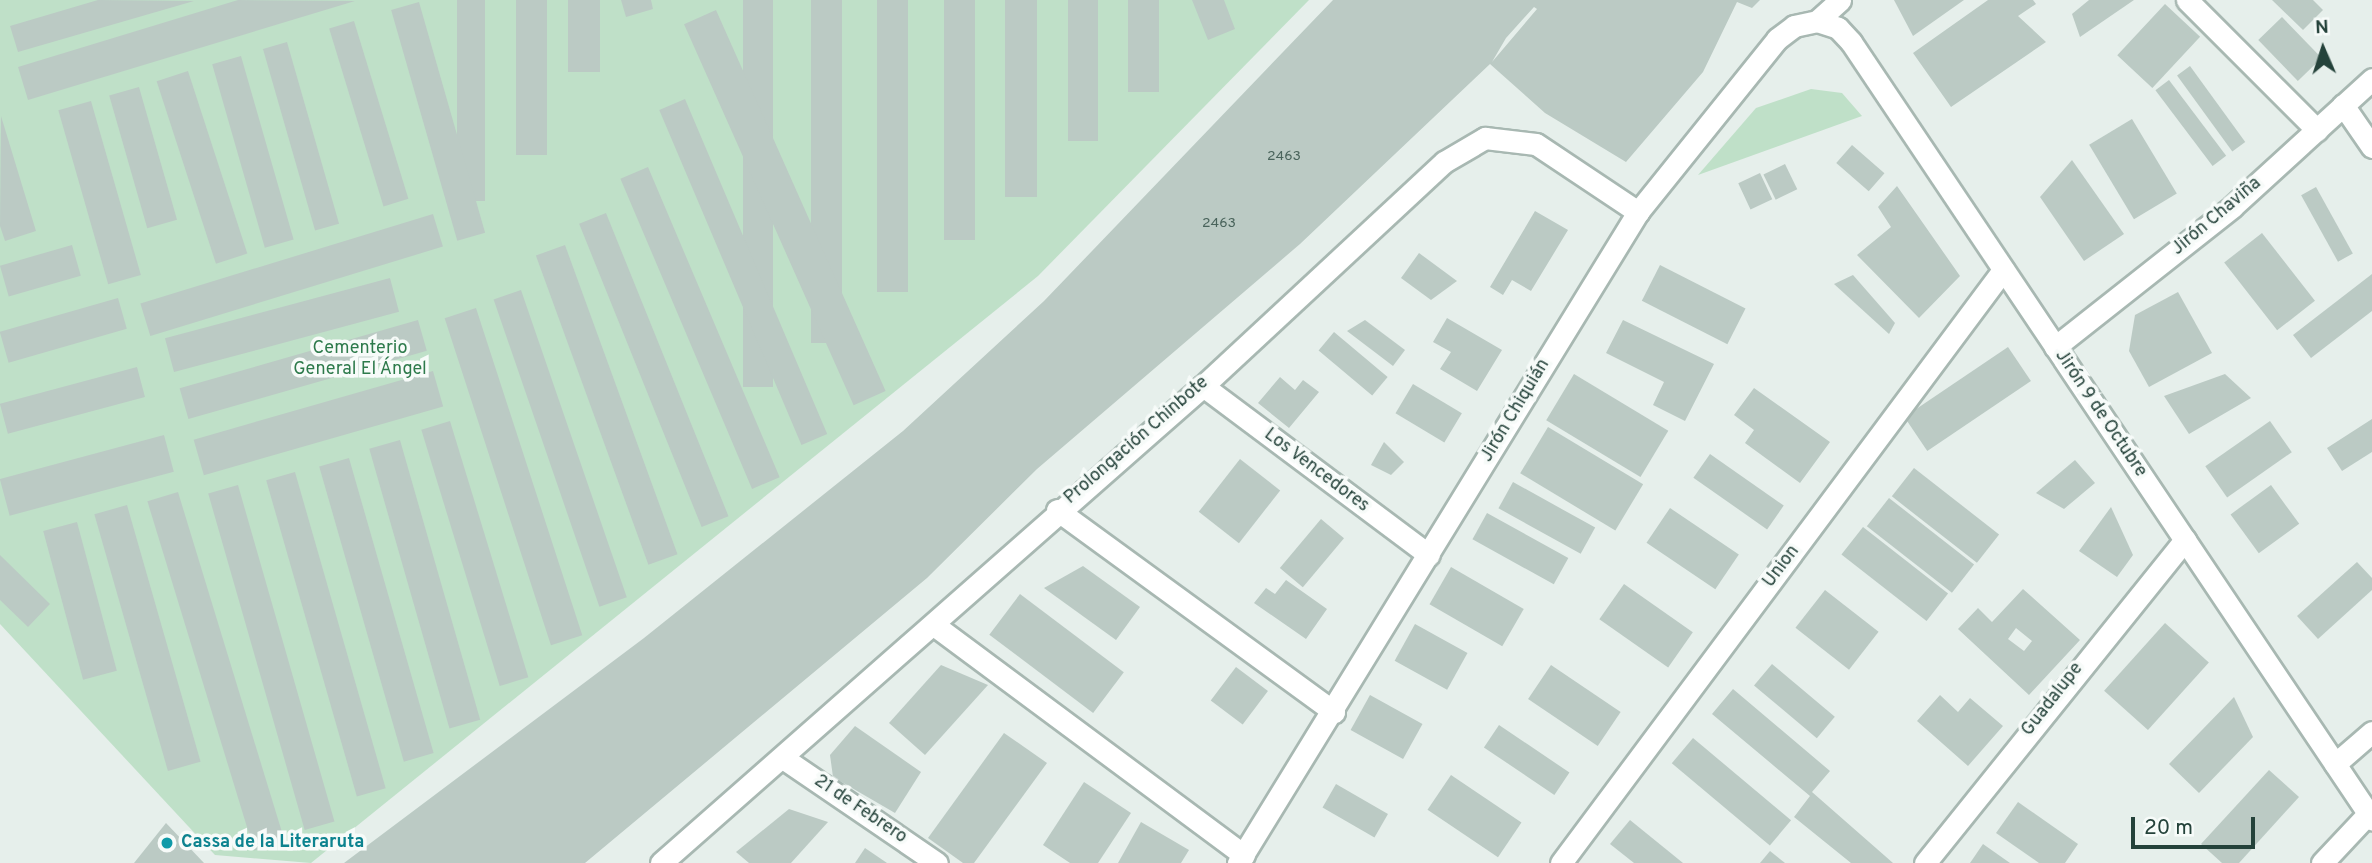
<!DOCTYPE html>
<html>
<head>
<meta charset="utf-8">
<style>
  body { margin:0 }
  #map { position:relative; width:2372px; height:863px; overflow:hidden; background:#e6efeb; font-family:Overpass,sans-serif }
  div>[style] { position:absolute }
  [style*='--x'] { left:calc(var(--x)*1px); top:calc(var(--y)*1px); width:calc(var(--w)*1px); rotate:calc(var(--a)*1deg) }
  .green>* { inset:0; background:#bfe0c8 }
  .building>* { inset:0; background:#bbcac4; transform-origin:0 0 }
  .roads { filter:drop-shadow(2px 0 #a8b8b2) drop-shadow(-2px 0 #a8b8b2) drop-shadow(0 2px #a8b8b2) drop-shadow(0 -2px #a8b8b2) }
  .lane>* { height:21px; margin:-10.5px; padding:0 10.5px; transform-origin:10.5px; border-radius:10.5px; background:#fff }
  .street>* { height:21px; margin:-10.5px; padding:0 10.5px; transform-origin:10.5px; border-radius:10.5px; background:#fff }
  .secondary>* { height:21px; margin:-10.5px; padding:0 10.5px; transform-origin:10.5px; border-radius:10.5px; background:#fff }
  .dots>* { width:19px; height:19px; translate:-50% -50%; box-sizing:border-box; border:4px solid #f7fbf9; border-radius:50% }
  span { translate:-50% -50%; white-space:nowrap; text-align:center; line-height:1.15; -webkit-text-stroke:7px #f7fbf9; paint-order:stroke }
  .number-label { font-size:14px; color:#4a645c }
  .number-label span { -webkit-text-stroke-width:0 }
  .street-label { font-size:18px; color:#24423a }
  .park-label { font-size:18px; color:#2d7a4b }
  .culture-label { font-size:18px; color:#0d838f; font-weight:700 }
  .left { translate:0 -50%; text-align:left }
  .north { position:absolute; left:2288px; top:14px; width:70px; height:70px; -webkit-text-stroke:5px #f7fbf9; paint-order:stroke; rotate:357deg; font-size:19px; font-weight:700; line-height:28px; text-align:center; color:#24423a }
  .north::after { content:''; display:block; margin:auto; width:24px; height:32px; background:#24423a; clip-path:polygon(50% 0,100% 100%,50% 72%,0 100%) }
  .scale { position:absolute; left:2131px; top:817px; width:124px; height:32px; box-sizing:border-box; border:4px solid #24423a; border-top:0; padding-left:9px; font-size:21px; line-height:24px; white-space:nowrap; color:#24423a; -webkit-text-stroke:5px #f7fbf9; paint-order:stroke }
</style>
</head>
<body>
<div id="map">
  <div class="green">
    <div style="clip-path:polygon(0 0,1309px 0,1038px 276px,311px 863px,215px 855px,0 624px)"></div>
    <div style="clip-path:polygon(1811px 89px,1842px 93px,1862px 116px,1698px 175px,1756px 108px)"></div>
  </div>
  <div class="building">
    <div style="clip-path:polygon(98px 0,194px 1px,18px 52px,10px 26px)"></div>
    <div style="clip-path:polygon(238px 0,355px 1px,28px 100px,18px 67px)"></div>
    <div style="left:457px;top:0;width:28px;height:201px"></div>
    <div style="left:516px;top:0;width:31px;height:155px"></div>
    <div style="left:568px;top:0;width:32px;height:72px"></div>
    <div style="clip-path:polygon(621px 0,651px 0,653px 9px,626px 17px)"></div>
    <div style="left:743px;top:0;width:30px;height:387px"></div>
    <div style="left:811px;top:0;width:31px;height:343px"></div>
    <div style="left:877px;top:0;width:31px;height:292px"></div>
    <div style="left:944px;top:0;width:31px;height:240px"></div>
    <div style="left:1005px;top:0;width:32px;height:197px"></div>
    <div style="left:1068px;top:0;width:30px;height:141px"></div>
    <div style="left:1128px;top:0;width:31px;height:92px"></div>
    <div style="clip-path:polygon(1192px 0,1224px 0,1235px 29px,1208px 40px)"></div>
    <div style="clip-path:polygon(evenodd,1333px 0,1760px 0,1752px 8px,1737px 2px,1703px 72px,1626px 162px,1545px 113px,1490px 64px,1300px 244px,1037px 469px,927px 578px,585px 863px,344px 863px,644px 638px,903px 431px,1044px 301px,1333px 0,1534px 7px,1537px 9px,1492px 62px,1506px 38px,1534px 7px)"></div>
    <div style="clip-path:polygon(1894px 0,1964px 0,1913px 36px)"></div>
    <div style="clip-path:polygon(1988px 0,2033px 0,2036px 4px,2018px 16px,2046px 42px,1951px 107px,1913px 53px)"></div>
    <div style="clip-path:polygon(2089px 0,2134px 0,2080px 37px,2072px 14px)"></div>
    <div style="clip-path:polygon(2272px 0,2313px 0,2323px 10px,2303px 30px)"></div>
    <div style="left:419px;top:2px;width:240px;height:29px;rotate:74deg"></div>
    <div style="left:2165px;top:4px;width:48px;height:70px;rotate:43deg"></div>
    <div style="left:716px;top:10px;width:417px;height:35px;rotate:66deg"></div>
    <div style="left:2282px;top:17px;width:57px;height:33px;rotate:46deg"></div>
    <div style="left:354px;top:21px;width:186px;height:26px;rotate:73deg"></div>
    <div style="left:287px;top:42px;width:189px;height:25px;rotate:74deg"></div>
    <div style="left:241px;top:56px;width:191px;height:30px;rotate:74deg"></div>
    <div style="left:2190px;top:66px;width:94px;height:16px;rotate:54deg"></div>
    <div style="left:188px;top:71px;width:192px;height:33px;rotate:72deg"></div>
    <div style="left:2169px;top:80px;width:95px;height:17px;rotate:53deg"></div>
    <div style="left:139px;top:87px;width:138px;height:31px;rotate:74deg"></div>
    <div style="left:685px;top:99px;width:364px;height:28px;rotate:67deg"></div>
    <div style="left:91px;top:101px;width:181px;height:34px;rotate:74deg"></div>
    <div style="clip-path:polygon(1px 116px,36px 231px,5px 241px,0 226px)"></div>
    <div style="left:2132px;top:119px;width:87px;height:50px;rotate:59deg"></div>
    <div style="left:1852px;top:145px;width:43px;height:24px;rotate:41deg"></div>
    <div style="clip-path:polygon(2072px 160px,2124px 234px,2084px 261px,2040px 197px)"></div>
    <div style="left:1785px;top:164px;width:28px;height:24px;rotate:64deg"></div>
    <div style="left:648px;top:167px;width:337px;height:30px;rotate:67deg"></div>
    <div style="left:1760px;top:173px;width:29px;height:24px;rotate:65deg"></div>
    <div style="clip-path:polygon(1897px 186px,1960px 276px,1919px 318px,1857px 255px,1891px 227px,1878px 207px)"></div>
    <div style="left:2316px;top:187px;width:76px;height:17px;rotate:61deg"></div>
    <div style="clip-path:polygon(1535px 211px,1568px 230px,1531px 291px,1512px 280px,1503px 295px,1490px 287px)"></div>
    <div style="left:606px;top:213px;width:327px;height:29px;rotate:68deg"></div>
    <div style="left:433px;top:214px;width:34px;height:306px;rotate:73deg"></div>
    <div style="left:2262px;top:233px;width:86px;height:48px;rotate:52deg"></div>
    <div style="left:72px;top:245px;width:32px;height:75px;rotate:74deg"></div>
    <div style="left:565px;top:245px;width:329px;height:31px;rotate:70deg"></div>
    <div style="clip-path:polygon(1419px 253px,1457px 281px,1431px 300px,1401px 278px)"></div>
    <div style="left:1660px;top:265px;width:96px;height:40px;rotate:27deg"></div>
    <div style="clip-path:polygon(2372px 274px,2372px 311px,2311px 358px,2293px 335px)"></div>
    <div style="clip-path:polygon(1853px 275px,1895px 323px,1889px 334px,1834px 284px)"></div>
    <div style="left:390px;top:278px;width:35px;height:233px;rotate:75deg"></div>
    <div style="left:521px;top:290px;width:325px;height:29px;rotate:71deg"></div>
    <div style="clip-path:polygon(2178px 292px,2212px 353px,2149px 387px,2129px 351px,2135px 315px)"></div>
    <div style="left:118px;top:298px;width:32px;height:123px;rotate:74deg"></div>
    <div style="left:476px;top:308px;width:344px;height:33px;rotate:72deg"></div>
    <div style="clip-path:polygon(1447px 318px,1502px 350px,1477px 391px,1440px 369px,1451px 352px,1433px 342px)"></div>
    <div style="left:418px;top:320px;width:32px;height:248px;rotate:74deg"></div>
    <div style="clip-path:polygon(1365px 320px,1405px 350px,1393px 366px,1347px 331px)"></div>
    <div style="clip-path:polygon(1623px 320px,1714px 364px,1685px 421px,1653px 405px,1664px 382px,1606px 353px)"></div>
    <div style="left:1334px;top:332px;width:70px;height:24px;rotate:40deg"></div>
    <div style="left:2008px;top:347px;width:41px;height:125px;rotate:56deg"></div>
    <div style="left:137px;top:367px;width:31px;height:142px;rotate:75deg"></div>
    <div style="left:433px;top:371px;width:37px;height:249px;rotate:74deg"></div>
    <div style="left:1574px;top:374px;width:110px;height:54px;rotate:31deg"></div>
    <div style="clip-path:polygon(2225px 374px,2251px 398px,2189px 434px,2164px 396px)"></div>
    <div style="clip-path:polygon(1280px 377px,1295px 390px,1303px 380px,1319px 392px,1289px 428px,1258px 403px)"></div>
    <div style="left:1413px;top:384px;width:57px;height:34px;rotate:31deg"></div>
    <div style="clip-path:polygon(1754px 388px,1830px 442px,1800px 483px,1745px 443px,1754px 430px,1734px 415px)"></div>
    <div style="clip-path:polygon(2372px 419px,2372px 452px,2342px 471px,2327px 448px)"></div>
    <div style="left:450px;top:421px;width:268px;height:30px;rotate:73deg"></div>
    <div style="left:2270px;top:421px;width:38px;height:79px;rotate:55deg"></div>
    <div style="left:1548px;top:427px;width:111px;height:54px;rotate:31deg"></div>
    <div style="left:164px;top:435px;width:38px;height:170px;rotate:75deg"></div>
    <div style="left:400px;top:440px;width:291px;height:32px;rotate:74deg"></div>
    <div style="clip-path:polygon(1384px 442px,1404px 462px,1391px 475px,1371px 465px)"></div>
    <div style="left:1710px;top:454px;width:90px;height:29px;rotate:35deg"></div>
    <div style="left:349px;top:458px;width:307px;height:31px;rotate:74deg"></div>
    <div style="left:1240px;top:459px;width:51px;height:67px;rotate:38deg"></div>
    <div style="clip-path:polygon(2075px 460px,2095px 483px,2064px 509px,2036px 493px)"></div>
    <div style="left:1914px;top:468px;width:108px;height:36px;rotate:38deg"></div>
    <div style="left:295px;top:472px;width:329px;height:30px;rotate:74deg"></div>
    <div style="left:1513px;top:482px;width:94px;height:30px;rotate:29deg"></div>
    <div style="left:238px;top:485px;width:350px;height:31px;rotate:74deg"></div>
    <div style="left:2271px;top:485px;width:48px;height:50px;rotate:54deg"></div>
    <div style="left:178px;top:492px;width:365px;height:32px;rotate:73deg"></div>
    <div style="left:1889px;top:498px;width:108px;height:36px;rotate:38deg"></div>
    <div style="left:127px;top:505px;width:267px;height:34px;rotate:74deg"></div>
    <div style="clip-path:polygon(2111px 507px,2133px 555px,2117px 577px,2079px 551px)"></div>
    <div style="left:1670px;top:508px;width:83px;height:42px;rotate:34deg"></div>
    <div style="left:1487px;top:513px;width:93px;height:30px;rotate:29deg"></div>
    <div style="left:1321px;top:519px;width:30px;height:64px;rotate:40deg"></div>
    <div style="left:77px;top:522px;width:154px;height:35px;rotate:75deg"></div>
    <div style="left:1863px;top:527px;width:108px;height:35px;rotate:38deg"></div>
    <div style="clip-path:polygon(0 555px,50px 604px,28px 627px,0 600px)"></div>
    <div style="clip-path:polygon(2357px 562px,2372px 578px,2372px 590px,2318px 639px,2297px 616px)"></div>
    <div style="clip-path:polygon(1083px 566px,1140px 607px,1116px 640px,1044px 588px)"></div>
    <div style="left:1451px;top:567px;width:84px;height:43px;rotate:30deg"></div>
    <div style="clip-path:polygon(1286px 580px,1327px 609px,1306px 639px,1254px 603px,1266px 588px,1275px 594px)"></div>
    <div style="left:1624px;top:584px;width:84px;height:43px;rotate:35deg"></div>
    <div style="clip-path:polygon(evenodd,2023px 589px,2080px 640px,2029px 695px,1958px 629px,1978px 608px,1992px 622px,2023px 589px,2016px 628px,2032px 641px,2024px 651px,2008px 639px,2016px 628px)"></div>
    <div style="left:1825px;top:590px;width:68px;height:48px;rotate:38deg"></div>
    <div style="left:1020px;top:594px;width:130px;height:51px;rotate:37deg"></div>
    <div style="left:2165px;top:623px;width:59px;height:91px;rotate:42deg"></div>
    <div style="left:1415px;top:624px;width:60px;height:42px;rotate:29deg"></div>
    <div style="left:1772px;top:664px;width:82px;height:28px;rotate:40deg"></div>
    <div style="clip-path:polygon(941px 665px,988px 685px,925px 755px,889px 723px)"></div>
    <div style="left:1551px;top:665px;width:84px;height:41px;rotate:34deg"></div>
    <div style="left:1236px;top:667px;width:40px;height:42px;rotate:37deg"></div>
    <div style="clip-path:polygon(1733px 689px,1830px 771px,1812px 792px,1893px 863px,1851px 863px,1794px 817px,1810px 796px,1712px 714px)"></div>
    <div style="left:1370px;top:695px;width:60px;height:40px;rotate:29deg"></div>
    <div style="clip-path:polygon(1940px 695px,1958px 712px,1970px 698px,2003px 726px,1968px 766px,1917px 721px)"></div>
    <div style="clip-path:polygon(2234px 697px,2253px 737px,2199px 793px,2169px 764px)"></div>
    <div style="left:1499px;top:725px;width:85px;height:27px;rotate:34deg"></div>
    <div style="clip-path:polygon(855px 726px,921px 772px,895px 813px,833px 777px,830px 755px)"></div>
    <div style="clip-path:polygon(1004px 733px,1047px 763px,974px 863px,963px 863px,928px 838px)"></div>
    <div style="left:1693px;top:738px;width:128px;height:33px;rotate:40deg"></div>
    <div style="clip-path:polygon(2269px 770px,2299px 797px,2239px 863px,2222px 863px,2201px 844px)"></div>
    <div style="left:1451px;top:775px;width:85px;height:42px;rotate:34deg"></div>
    <div style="clip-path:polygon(1084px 782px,1131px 813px,1098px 863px,1070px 863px,1043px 845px)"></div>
    <div style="left:1336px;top:784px;width:60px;height:27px;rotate:30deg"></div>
    <div style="clip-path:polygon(2018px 802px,2078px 844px,2065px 863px,2039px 863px,1996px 833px)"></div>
    <div style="clip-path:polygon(789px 809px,828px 822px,791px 863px,749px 863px,736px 852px)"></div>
    <div style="clip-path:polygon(1630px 820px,1683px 863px,1634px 863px,1610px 844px)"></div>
    <div style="clip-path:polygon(1141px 822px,1189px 850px,1181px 863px,1118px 863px)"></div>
    <div style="clip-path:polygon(166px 823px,204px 863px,134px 863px)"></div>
    <div style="clip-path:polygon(1983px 844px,2010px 863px,1970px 863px)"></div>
    <div style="clip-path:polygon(865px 848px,887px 863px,855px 863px)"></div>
    <div style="clip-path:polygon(1770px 851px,1785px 863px,1760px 863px)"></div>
  </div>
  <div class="roads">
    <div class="lane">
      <div style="--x:2187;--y:0;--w:184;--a:45"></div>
    </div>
    <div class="street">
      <div style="--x:1817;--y:21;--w:22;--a:18"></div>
      <div style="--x:1838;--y:28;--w:19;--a:47"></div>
      <div style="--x:1851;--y:42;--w:936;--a:56.16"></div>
      <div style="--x:2343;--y:105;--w:51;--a:55.4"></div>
      <div style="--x:2055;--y:347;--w:226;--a:-38.3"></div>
      <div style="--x:2232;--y:207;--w:190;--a:-42.4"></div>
      <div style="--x:1203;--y:386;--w:282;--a:36.8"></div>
      <div style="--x:1057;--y:510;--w:343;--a:36.1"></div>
      <div style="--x:934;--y:625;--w:386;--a:36.6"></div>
      <div style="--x:783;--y:758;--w:186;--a:34.3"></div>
      <div style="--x:2335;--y:764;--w:49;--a:-40.9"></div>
      <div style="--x:661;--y:863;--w:722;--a:-41.35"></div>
      <div style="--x:1203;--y:386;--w:329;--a:-42.9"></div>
      <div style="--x:1444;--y:162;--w:48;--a:-30.3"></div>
      <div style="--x:1485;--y:138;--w:51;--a:6.7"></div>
      <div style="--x:1536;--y:144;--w:123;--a:33.7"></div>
      <div style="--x:1561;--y:863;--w:740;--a:-53.3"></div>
      <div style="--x:1925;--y:863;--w:415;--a:-51.2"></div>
      <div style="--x:2322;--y:863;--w:67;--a:-46.8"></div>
    </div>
    <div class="secondary">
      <div style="--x:1238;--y:863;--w:764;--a:-58.43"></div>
      <div style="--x:1638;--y:212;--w:222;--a:-51.2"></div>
      <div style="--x:1777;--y:39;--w:21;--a:-37"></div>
      <div style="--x:1794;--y:26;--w:24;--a:-12"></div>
      <div style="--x:1817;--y:21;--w:31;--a:-42"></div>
    </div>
  </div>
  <div class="dots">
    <div style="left:167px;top:843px;background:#0f9aa8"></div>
  </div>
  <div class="number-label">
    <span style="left:1284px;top:157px">2463</span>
    <span style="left:1219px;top:224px">2463</span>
  </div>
  <div class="street-label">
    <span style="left:2217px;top:217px;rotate:-40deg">Jirón Chaviña</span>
    <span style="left:1516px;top:411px;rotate:-59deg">Jirón Chiquián</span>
    <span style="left:2100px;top:414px;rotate:56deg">Jirón 9 de Octubre</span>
    <span style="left:1137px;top:441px;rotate:-41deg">Prolongación Chinbote</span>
    <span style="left:1316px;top:471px;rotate:37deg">Los Vencedores</span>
    <span style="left:1782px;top:567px;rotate:-53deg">Union</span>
    <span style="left:2053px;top:700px;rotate:-52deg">Guadalupe</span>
    <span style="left:860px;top:810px;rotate:34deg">21 de Febrero</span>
  </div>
  <div class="park-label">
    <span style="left:360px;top:360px">Cementerio<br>General El Ángel</span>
  </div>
  <div class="culture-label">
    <span class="left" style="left:181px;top:843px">Cassa de la Literaruta</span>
  </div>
  <div class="north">N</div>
  <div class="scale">20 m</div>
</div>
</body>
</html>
